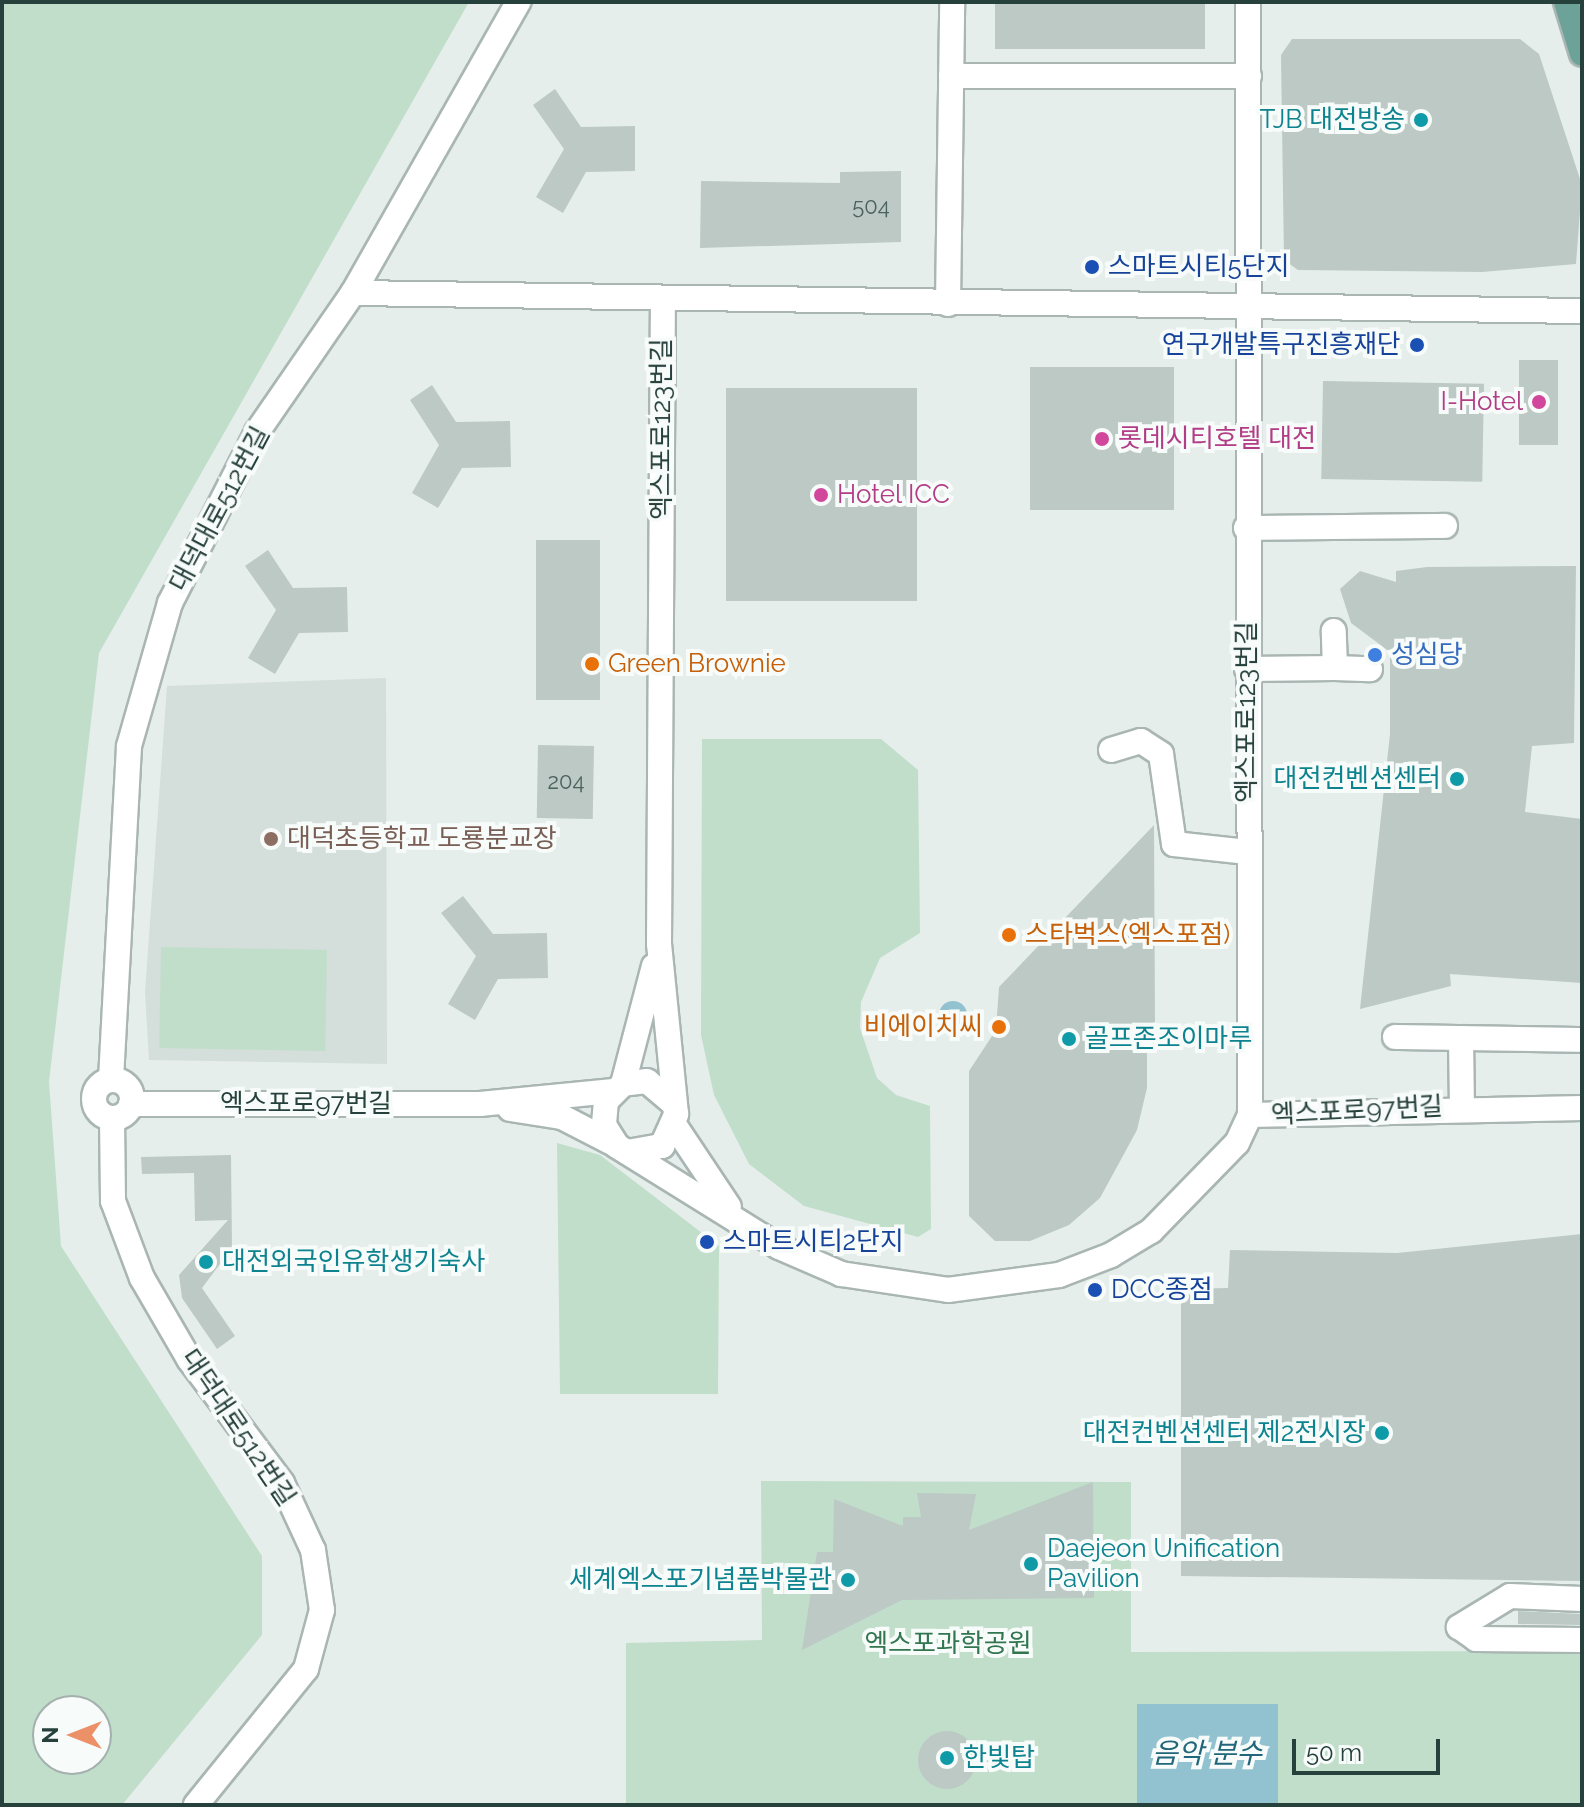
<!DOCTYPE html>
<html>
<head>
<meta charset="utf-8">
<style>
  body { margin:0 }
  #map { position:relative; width:1584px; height:1807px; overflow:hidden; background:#e6eeeb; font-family:Raleway,"Noto Sans KR",sans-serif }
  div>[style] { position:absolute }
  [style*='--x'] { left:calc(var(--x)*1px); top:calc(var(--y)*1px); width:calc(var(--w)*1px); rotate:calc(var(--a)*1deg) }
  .built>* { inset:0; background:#d4deda }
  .green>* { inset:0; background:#c1decb; transform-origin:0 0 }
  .water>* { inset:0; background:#92c2d0; transform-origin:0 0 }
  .round { border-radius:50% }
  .building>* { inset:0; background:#bcc9c5; transform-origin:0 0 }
  .roads { filter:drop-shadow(2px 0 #a9b6b3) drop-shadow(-2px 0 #a9b6b3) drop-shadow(0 2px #a9b6b3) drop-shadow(0 -2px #a9b6b3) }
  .minor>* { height:24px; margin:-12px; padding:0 12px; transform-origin:12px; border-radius:12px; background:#fff }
  .minor>.ring { margin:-12px; padding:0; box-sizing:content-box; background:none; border:24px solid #fff; border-radius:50% }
  .major>* { height:24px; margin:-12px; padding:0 12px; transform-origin:12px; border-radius:12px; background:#6da298 }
  .dots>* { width:22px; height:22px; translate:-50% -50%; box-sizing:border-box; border:4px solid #f7fbf9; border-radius:50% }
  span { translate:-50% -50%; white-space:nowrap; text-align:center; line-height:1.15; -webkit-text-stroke:8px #f7fbf9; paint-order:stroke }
  .number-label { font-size:22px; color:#4c625e }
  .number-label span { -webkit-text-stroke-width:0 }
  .culture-label { font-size:26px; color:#0d838f }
  .right { translate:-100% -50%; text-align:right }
  .left { translate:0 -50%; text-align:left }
  .transit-label { font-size:26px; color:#164399 }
  .hotel-label { font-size:26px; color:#b23c85 }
  .street-label { font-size:26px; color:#26403b }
  .shop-label { font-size:26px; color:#366cbe }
  .food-label { font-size:26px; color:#c56008 }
  .education-label { font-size:26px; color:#785e54 }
  .park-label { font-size:26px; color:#317650 }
  .water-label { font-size:28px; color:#21667a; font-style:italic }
  .frame { position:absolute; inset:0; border:4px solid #26403b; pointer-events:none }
  .north { position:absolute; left:32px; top:1695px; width:80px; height:80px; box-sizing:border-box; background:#f7fbf9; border:2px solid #a3b0ad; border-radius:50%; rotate:270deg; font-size:22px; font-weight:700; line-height:32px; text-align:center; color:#26403b }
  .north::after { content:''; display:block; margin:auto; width:28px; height:36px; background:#ec9067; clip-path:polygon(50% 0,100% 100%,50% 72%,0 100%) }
  .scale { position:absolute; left:1292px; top:1739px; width:148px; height:36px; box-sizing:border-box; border:4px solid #26403b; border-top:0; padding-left:10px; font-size:24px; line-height:28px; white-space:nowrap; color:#26403b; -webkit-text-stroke:6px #f7fbf9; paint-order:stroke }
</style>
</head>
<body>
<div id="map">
  <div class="built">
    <div style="clip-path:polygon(386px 678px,387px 1064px,149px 1060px,145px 992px,167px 686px)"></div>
  </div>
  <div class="green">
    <div style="clip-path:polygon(evenodd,2px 2px,469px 2px,99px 653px,49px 1082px,61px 1246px,262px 1556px,262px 1635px,122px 1805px,2px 1805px,2px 2px,48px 1711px,96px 1711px,96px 1759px,48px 1759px,48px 1711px)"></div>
    <div style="clip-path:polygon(702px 739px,881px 739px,918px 770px,920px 933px,880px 958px,861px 1002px,860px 1028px,877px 1078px,896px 1095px,930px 1106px,931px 1229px,918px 1237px,804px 1206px,749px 1164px,714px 1095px,701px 1035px)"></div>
    <div style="left:161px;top:947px;width:166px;height:101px;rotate:1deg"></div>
    <div style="clip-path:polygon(557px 1143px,600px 1155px,719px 1246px,718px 1394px,560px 1394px)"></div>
    <div style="clip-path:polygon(761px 1481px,1131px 1482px,1131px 1652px,1582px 1651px,1582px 1805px,626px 1805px,626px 1643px,762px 1640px)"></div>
  </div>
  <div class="water">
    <div class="round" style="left:939px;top:1001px;width:28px;height:28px"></div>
    <div style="left:1137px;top:1704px;width:141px;height:101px"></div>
  </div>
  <div class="building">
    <div style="left:995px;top:2px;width:210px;height:47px"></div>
    <div style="clip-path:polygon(1292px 39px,1520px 39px,1539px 54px,1582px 185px,1576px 264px,1482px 272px,1298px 270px,1284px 260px,1281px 55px)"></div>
    <div style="clip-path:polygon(555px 89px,581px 127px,635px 126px,635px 171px,586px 172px,563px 213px,536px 197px,564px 149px,533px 105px)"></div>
    <div style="clip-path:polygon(901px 171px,901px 242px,700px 248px,701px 181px,840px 183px,840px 172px)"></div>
    <div style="left:1519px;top:360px;width:39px;height:85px"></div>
    <div style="left:1030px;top:367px;width:144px;height:143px"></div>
    <div style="left:1323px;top:381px;width:161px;height:98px;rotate:1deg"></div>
    <div style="clip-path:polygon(432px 385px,456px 422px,510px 421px,511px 467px,462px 468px,438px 508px,412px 493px,439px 445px,410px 400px)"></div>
    <div style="left:726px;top:388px;width:191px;height:213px"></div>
    <div style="left:536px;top:540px;width:64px;height:160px"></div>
    <div style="clip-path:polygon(268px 550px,293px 588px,347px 587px,348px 632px,299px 633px,275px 674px,248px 658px,276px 610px,245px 566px)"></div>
    <div style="clip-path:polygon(1576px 566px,1574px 743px,1532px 746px,1525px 812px,1582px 819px,1582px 983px,1450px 974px,1451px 986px,1360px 1009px,1390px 734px,1390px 652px,1351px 623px,1340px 589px,1360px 571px,1396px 582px,1396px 571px,1427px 567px)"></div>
    <div style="left:538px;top:745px;width:56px;height:73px;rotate:1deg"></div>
    <div style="clip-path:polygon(1154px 825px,1155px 1022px,1147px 1025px,1147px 1088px,1137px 1130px,1100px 1198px,1069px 1225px,1030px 1241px,995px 1241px,969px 1216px,969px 1071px,996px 1030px,999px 987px)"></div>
    <div style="clip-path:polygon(463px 896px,493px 934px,547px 933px,548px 978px,498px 979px,475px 1020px,448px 1004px,476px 956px,441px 913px)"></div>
    <div style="clip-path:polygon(231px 1155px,232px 1248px,202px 1288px,235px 1336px,217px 1349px,182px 1298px,179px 1275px,228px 1220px,195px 1221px,194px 1173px,142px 1174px,141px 1157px)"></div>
    <div style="clip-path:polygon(1582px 1234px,1582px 1581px,1181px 1576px,1181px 1289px,1228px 1288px,1230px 1250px,1397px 1253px)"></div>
    <div style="clip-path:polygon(1093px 1482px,1094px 1598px,902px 1600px,802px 1650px,817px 1552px,833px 1552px,834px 1499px,903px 1526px,903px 1517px,921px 1517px,917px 1493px,976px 1494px,969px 1530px)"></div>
    <div style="clip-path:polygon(1518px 1611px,1581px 1614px,1581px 1625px,1518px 1624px)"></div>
    <div class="round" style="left:918px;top:1731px;width:58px;height:58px"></div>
  </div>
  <div class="roads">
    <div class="minor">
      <div style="--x:951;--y:76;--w:298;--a:0"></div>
      <div style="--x:353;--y:293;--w:1229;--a:0.84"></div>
      <div style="--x:948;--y:304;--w:302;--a:-89.2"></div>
      <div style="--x:1246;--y:528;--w:199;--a:-0.6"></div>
      <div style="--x:1335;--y:668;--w:35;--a:2"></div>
      <div style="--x:1247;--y:669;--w:88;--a:-0.7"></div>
      <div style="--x:1335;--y:668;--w:37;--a:-92"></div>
      <div style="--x:1111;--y:750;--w:31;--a:-17"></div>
      <div style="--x:1141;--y:741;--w:24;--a:33"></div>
      <div style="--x:1161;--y:754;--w:91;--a:81.8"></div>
      <div style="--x:1174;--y:844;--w:74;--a:6.2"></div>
      <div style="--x:1395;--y:1037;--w:187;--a:0.9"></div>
      <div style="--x:1461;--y:1038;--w:68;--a:89.2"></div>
      <div style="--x:111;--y:1079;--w:333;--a:-86.9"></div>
      <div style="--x:129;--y:746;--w:149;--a:-74"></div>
      <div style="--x:170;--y:603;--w:192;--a:-63"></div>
      <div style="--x:257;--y:432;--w:169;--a:-55.4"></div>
      <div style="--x:353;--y:293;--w:335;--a:-60.4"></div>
      <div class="ring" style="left:94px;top:1080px;width:14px;height:14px"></div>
      <div style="--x:623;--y:1084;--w:122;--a:-75.3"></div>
      <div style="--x:673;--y:1103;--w:34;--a:-140"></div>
      <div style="--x:647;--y:1081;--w:24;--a:173"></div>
      <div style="--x:623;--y:1084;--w:24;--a:135"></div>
      <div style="--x:606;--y:1101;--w:24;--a:95"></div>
      <div style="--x:604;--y:1125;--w:25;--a:58"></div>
      <div style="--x:617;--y:1146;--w:191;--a:31.9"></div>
      <div style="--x:779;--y:1247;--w:68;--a:23.5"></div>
      <div style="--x:841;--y:1274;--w:108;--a:8.5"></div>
      <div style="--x:948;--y:1290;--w:112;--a:-7.7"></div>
      <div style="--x:1059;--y:1275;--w:56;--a:-21"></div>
      <div style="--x:1111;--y:1255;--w:47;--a:-31"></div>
      <div style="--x:1151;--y:1231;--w:123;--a:-45.7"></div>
      <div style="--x:1237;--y:1143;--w:31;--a:-65"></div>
      <div style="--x:1250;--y:1115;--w:1113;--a:-90.1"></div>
      <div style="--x:131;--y:1104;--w:349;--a:0"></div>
      <div style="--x:480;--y:1104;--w:134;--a:-5.6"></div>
      <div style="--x:510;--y:1109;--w:53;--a:8.7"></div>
      <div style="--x:562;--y:1117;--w:59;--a:27.4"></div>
      <div style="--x:1250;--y:1115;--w:332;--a:-1.2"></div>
      <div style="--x:112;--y:1118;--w:83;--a:89.3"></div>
      <div style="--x:113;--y:1201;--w:82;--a:69.4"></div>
      <div style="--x:142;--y:1278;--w:94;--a:59.9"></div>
      <div style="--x:189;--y:1359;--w:155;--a:53.1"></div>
      <div style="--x:282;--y:1483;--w:74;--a:65.2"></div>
      <div style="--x:313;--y:1550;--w:61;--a:81.5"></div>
      <div style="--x:322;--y:1610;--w:61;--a:105.2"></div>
      <div style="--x:306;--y:1669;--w:175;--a:129"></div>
      <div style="--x:675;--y:1126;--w:97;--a:56.3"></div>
      <div style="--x:627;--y:1152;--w:36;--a:-10"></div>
      <div style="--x:662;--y:1146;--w:35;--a:-66"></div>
      <div style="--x:676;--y:1114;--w:171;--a:-95.7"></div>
      <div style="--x:659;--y:944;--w:646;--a:-89.65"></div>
      <div style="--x:1582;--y:1599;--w:72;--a:-177.6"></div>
      <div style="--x:1510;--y:1596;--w:60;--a:148.7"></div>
      <div style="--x:1459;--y:1627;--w:21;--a:35"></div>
      <div style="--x:1476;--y:1639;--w:106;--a:0.5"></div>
    </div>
    <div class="major">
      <div style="--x:1566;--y:2;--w:54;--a:72.9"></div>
    </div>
  </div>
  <div class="dots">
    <div style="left:1421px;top:120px;background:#0f9aa8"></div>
    <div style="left:1092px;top:267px;background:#1a4fb4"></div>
    <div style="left:1417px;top:345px;background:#1a4fb4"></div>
    <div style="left:1539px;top:402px;background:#d1479c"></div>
    <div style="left:1102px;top:439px;background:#d1479c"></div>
    <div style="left:821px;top:495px;background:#d1479c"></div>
    <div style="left:1375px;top:655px;background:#3f7fe0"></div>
    <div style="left:592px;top:664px;background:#e8710a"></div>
    <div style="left:1457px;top:779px;background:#0f9aa8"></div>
    <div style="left:271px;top:839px;background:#8d6e63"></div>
    <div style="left:1009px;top:935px;background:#e8710a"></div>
    <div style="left:999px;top:1027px;background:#e8710a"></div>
    <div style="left:1069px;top:1039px;background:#0f9aa8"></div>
    <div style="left:707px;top:1242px;background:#1a4fb4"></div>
    <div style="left:206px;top:1262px;background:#0f9aa8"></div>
    <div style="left:1095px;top:1290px;background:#1a4fb4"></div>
    <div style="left:1382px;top:1433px;background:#0f9aa8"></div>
    <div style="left:1031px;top:1564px;background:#0f9aa8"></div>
    <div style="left:848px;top:1580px;background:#0f9aa8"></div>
    <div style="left:947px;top:1758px;background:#0f9aa8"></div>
  </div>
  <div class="number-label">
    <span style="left:871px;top:207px">504</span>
    <span style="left:566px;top:782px">204</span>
  </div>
  <div class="culture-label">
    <span class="right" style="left:1405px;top:120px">TJB 대전방송</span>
    <span class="right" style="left:1441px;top:779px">대전컨벤션센터</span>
    <span class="left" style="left:1085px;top:1039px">골프존조이마루</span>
    <span class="left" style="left:222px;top:1262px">대전외국인유학생기숙사</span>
    <span class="right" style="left:1366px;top:1433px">대전컨벤션센터 제2전시장</span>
    <span class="left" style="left:1047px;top:1564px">Daejeon Unification<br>Pavilion</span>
    <span class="right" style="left:832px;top:1580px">세계엑스포기념품박물관</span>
    <span class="left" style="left:963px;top:1758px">한빛탑</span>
  </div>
  <div class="transit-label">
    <span class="left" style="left:1108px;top:267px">스마트시티5단지</span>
    <span class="right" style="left:1401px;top:345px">연구개발특구진흥재단</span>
    <span class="left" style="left:723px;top:1242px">스마트시티2단지</span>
    <span class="left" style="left:1111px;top:1290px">DCC종점</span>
  </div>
  <div class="hotel-label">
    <span class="right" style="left:1523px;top:402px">I-Hotel</span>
    <span class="left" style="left:1118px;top:439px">롯데시티호텔 대전</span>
    <span class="left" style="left:837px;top:495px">Hotel ICC</span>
  </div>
  <div class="street-label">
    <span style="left:662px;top:429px;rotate:-90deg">엑스포로123번길</span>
    <span style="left:220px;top:509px;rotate:-62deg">대덕대로512번길</span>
    <span style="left:1247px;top:712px;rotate:-90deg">엑스포로123번길</span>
    <span style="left:306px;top:1104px">엑스포로97번길</span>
    <span style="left:1357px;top:1111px;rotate:-3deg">엑스포로97번길</span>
    <span style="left:238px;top:1428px;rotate:56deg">대덕대로512번길</span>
  </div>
  <div class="shop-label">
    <span class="left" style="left:1391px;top:655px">성심당</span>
  </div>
  <div class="food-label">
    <span class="left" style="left:608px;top:664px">Green Brownie</span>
    <span class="left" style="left:1025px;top:935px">스타벅스(엑스포점)</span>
    <span class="right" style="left:983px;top:1027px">비에이치씨</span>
  </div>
  <div class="education-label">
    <span class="left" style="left:287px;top:839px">대덕초등학교 도룡분교장</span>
  </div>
  <div class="park-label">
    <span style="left:948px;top:1644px">엑스포과학공원</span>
  </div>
  <div class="water-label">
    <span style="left:1207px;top:1754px">음악 분수</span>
  </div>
  <div class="frame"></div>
  <div class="north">N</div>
  <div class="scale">50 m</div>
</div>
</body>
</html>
